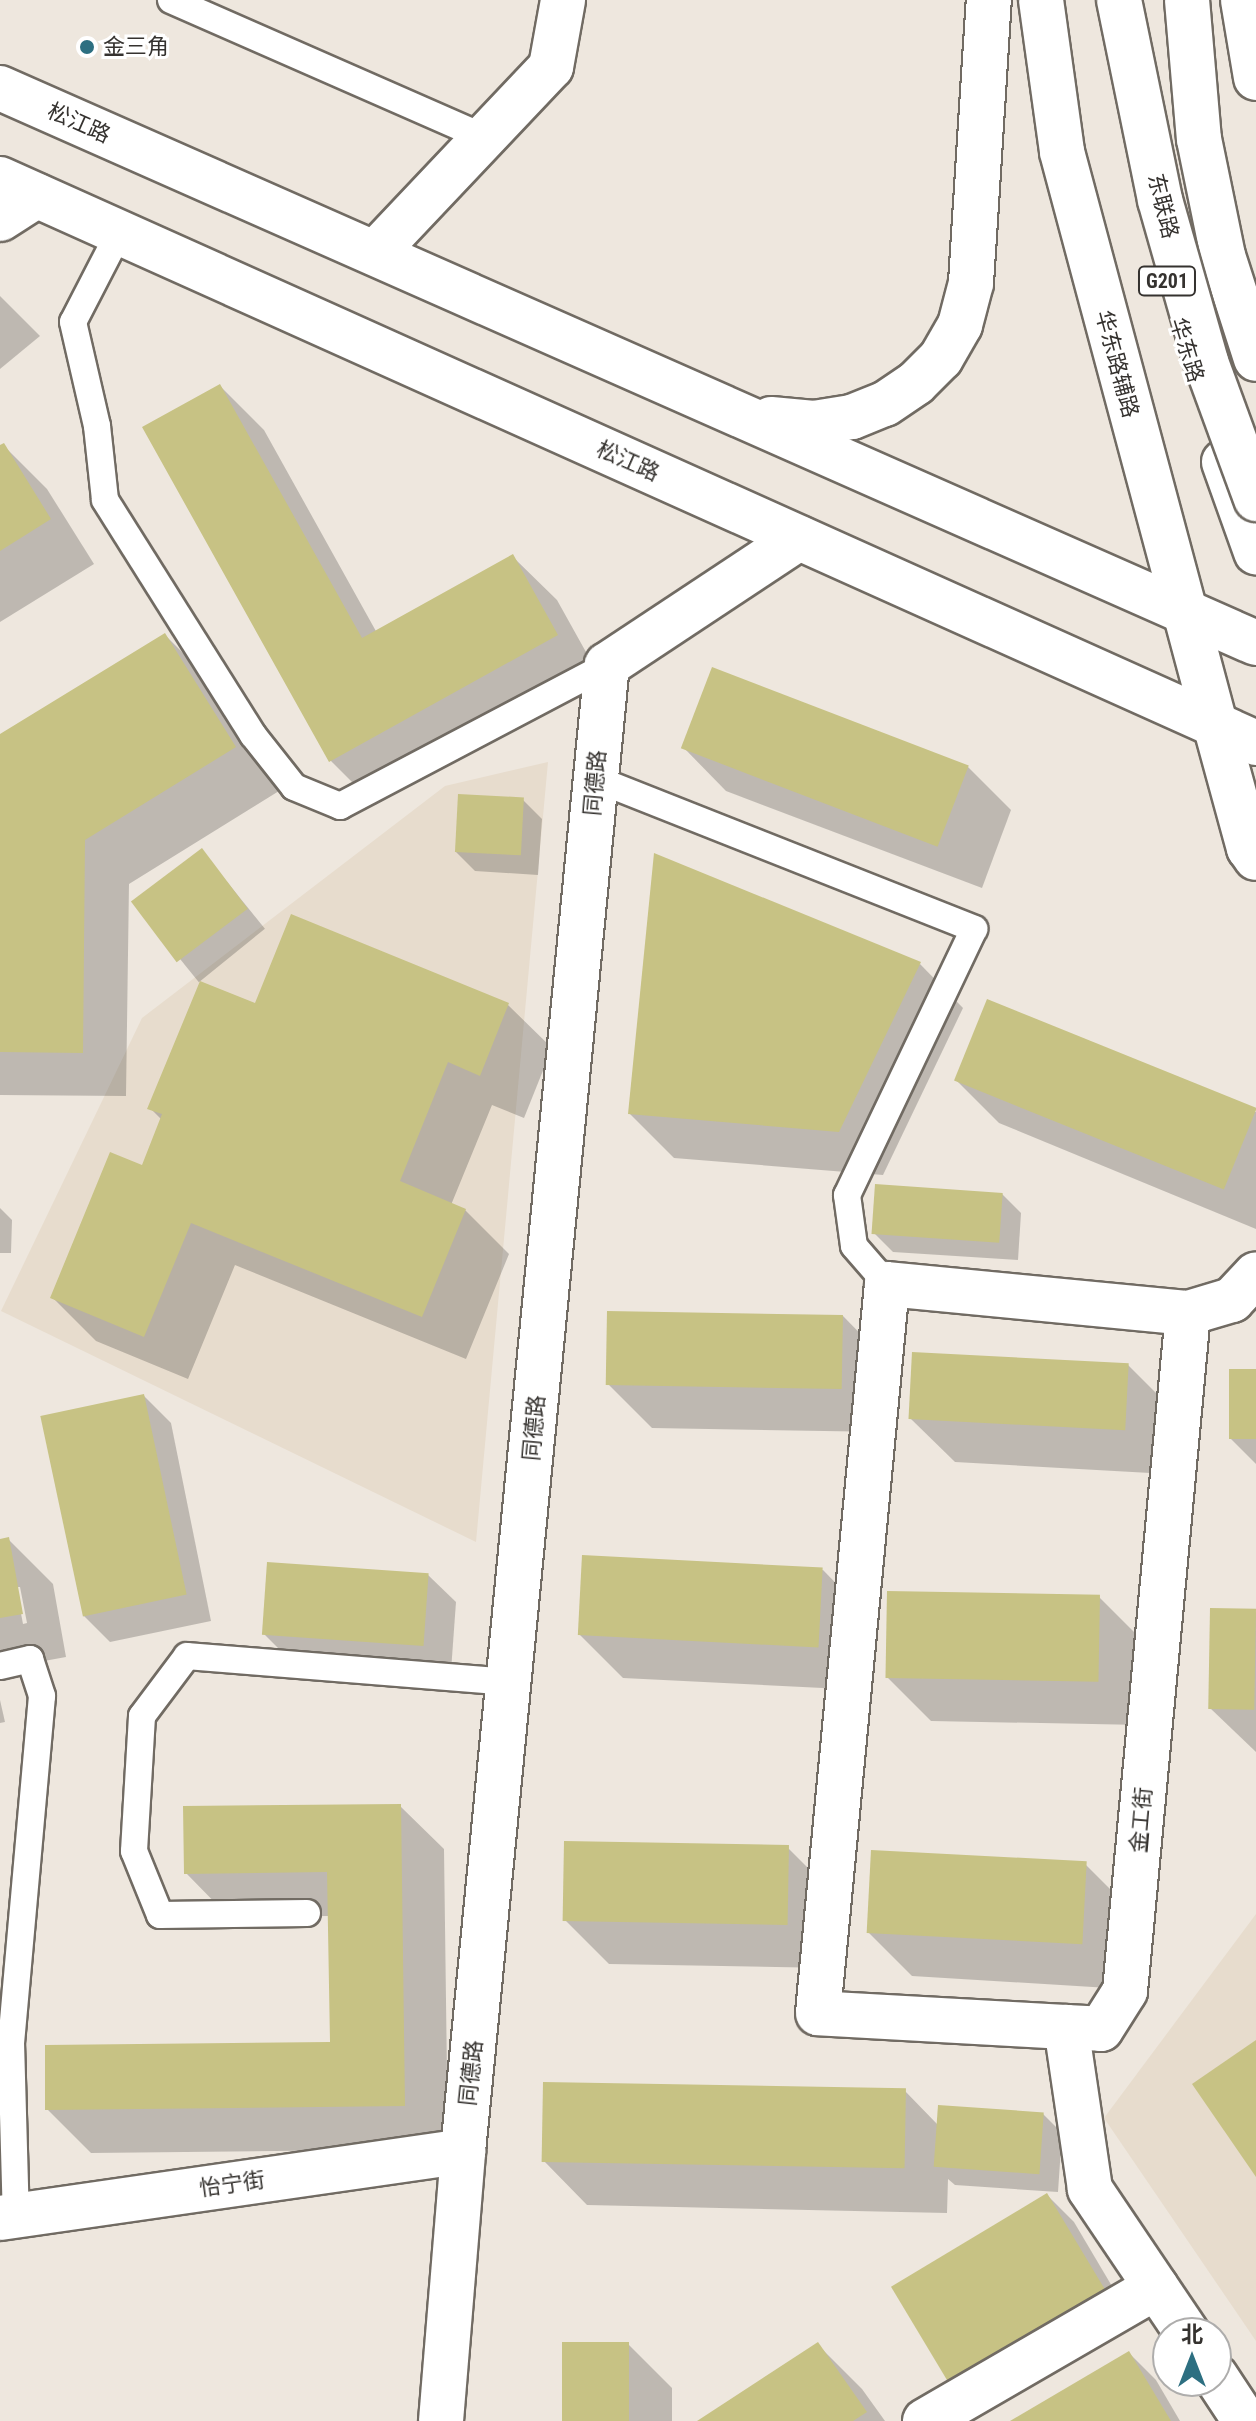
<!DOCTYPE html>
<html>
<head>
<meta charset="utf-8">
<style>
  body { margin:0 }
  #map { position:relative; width:1256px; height:2421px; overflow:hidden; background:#eee7de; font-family:"Roboto Condensed","Noto Sans SC",sans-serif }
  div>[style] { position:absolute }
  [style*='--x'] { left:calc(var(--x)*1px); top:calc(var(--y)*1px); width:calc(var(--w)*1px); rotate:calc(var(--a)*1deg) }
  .built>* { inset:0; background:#e7dccd }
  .shadow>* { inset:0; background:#0003; transform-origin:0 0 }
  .building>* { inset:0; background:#c7c284; transform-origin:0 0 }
  .roads { filter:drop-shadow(2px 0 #716b63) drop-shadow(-2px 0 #716b63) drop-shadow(0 2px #716b63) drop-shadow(0 -2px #716b63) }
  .service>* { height:26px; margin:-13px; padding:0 13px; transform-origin:13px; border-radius:13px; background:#fff }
  .minor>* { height:44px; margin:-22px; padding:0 22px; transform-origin:22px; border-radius:22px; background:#fff }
  .tertiary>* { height:44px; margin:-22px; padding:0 22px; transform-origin:22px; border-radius:22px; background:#fff }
  .primary>* { height:44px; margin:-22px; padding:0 22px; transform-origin:22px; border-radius:22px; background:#fff }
  .trunk>* { height:44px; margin:-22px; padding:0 22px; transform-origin:22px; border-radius:22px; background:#fff }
  .bridges { filter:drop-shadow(2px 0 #716b63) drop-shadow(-2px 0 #716b63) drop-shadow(0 2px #716b63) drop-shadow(0 -2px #716b63) }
  .trunk-bridge>* { height:44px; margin:-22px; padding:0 22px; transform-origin:22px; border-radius:22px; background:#fff }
  .dots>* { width:22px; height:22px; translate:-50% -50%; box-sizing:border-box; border:4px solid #fff; border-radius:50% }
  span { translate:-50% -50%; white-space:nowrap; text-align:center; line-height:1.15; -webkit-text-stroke:6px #fff; paint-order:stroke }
  .shield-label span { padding:2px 6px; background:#fff; border:2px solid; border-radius:6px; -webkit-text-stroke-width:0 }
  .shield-label { font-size:20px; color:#35322f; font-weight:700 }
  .poi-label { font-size:22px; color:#35322f }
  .left { translate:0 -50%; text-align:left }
  .street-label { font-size:22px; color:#35322f }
  .north { position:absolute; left:1152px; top:2317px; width:80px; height:80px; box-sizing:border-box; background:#fff; border:2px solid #aeadac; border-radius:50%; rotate:0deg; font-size:22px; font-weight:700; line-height:32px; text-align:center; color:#35322f }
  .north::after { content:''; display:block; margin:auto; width:28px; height:36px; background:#2d6f81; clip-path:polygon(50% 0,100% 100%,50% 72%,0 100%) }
</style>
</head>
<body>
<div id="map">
  <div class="built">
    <div style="clip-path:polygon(548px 762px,476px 1542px,1px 1311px,142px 1018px,445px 786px)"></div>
    <div style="clip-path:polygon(1256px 1914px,1256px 2341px,1104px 2118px)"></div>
  </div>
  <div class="shadow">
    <div style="clip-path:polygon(0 296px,40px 336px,0 369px)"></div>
    <div style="clip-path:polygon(220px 386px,264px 430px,377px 633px,513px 557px,557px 600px,601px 679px,375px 805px,331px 761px,145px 428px)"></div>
    <div style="clip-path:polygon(3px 445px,47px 489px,94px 564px,0 622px,0 447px)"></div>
    <div style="clip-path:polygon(165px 635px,209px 679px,279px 791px,129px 884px,126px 1096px,0 1095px,0 737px)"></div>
    <div style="clip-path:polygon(683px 747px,967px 766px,1011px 810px,982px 888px,726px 791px)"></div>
    <div style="clip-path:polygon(523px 800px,542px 819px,538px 875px,475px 871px,456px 852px)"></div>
    <div style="left:202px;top:851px;width:100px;height:85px;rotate:51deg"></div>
    <div style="clip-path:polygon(920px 964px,963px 1008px,883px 1175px,674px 1158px,630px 1114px)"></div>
    <div style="clip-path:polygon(256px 1005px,508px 1005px,552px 1048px,524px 1118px,492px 1105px,451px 1205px,465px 1210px,509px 1254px,466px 1359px,235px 1265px,188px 1379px,96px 1341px,52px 1297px,143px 1167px,162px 1120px,150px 1108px)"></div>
    <div style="clip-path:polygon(955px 1079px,1256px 1112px,1256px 1229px,999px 1123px)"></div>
    <div style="clip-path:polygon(1002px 1194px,1021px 1213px,1018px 1260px,893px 1252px,874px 1233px)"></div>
    <div style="clip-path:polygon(0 1208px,12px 1220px,11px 1253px,0 1253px)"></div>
    <div style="clip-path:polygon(843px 1316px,886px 1360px,885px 1432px,652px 1428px,608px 1384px)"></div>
    <div style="clip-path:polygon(1128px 1365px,1172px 1409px,1168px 1474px,955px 1462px,911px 1419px)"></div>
    <div style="clip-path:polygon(1256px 1371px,1256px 1464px,1230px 1438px)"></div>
    <div style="clip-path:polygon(144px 1396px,171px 1423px,211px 1621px,110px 1642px,83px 1615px)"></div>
    <div style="clip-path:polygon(evenodd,9px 1540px,53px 1584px,66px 1657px,0 1669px,0 1541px,9px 1540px,16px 1587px,20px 1587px,27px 1623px,23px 1624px,16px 1587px)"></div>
    <div style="clip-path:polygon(823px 1570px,866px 1614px,863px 1690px,623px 1678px,579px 1634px)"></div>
    <div style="clip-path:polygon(428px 1575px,456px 1602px,451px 1671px,292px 1662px,264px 1634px)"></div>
    <div style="clip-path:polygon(1099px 1597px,1143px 1641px,1142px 1725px,931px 1721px,887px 1677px)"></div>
    <div style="clip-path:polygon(1256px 1611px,1256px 1752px,1210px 1708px)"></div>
    <div style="clip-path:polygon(0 1700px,5px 1722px,0 1723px)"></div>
    <div style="clip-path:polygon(400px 1806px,444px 1849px,448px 2149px,91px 2153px,47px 2109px,332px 2044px,330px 1916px,229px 1917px,186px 1873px)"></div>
    <div style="clip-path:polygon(788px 1848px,832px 1892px,831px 1968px,609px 1964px,565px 1920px)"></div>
    <div style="clip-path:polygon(1086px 1865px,1130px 1909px,1125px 1989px,912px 1976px,868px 1932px)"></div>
    <div style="clip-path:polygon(905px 2091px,938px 2125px,1043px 2114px,1062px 2133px,1058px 2192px,955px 2185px,948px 2179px,947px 2213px,587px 2205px,544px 2161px)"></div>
    <div style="clip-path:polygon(1047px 2195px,1074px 2222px,1132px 2320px,978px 2410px)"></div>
    <div style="clip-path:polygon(628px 2344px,672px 2388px,672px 2421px,565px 2421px)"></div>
    <div style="clip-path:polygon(818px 2345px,862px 2389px,885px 2421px,701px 2421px)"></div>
    <div style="clip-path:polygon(1129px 2353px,1156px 2380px,1180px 2421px,1014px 2421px)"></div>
  </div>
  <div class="building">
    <div style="clip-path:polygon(220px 384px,362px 638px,513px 554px,558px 635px,329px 762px,142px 427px)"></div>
    <div style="clip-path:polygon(4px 443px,51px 519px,0 551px,0 445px)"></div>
    <div style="clip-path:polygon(165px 633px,236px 747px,85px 840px,83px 1053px,0 1052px,0 734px)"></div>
    <div style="left:712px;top:667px;width:275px;height:87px;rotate:21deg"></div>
    <div style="left:458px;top:794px;width:66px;height:58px;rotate:3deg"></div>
    <div style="left:202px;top:848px;width:76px;height:89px;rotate:53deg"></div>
    <div style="clip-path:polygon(654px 853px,921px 962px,839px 1132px,628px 1114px)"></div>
    <div style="clip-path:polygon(291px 914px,509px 1003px,480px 1076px,448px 1062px,400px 1181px,466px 1209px,422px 1317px,191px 1223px,144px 1337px,50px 1298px,110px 1152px,142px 1165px,162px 1114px,147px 1109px,200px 981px,255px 1003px)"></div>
    <div style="left:987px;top:999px;width:291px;height:88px;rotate:22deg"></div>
    <div style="left:875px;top:1184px;width:128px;height:50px;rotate:4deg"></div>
    <div style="left:607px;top:1311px;width:236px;height:74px;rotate:1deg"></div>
    <div style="left:912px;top:1352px;width:217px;height:67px;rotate:3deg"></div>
    <div style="left:1229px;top:1369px;width:27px;height:70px"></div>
    <div style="left:144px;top:1394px;width:205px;height:106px;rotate:78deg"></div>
    <div style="clip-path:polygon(9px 1537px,23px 1614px,0 1618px,0 1539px)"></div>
    <div style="left:582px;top:1555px;width:241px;height:80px;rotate:3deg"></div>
    <div style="left:267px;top:1562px;width:162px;height:73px;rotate:4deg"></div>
    <div style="left:887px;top:1591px;width:213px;height:87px;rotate:1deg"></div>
    <div style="left:1210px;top:1608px;width:46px;height:101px;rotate:1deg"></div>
    <div style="clip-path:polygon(401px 1804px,405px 2106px,45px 2110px,45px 2045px,330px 2042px,327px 1872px,184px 1874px,183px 1806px)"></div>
    <div style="left:564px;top:1841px;width:225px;height:80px;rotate:1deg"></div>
    <div style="left:871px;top:1850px;width:216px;height:83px;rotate:3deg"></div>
    <div style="clip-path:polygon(1256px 2040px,1256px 2177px,1192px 2084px)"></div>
    <div style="left:543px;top:2082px;width:363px;height:80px;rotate:1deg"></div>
    <div style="left:938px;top:2105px;width:106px;height:62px;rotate:4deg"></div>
    <div style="left:1047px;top:2193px;width:116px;height:182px;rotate:59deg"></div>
    <div style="left:629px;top:2342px;width:79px;height:67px;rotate:90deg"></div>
    <div style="clip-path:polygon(818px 2342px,867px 2412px,853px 2421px,697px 2421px)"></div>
    <div style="clip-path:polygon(1129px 2351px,1171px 2421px,1010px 2421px)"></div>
  </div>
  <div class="roads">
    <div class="service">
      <div style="--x:171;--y:0;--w:344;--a:23.7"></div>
      <div style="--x:119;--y:233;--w:100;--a:117.3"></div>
      <div style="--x:73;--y:322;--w:107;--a:77"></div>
      <div style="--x:97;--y:426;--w:74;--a:83.8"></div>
      <div style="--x:105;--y:500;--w:278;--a:57.8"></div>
      <div style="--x:253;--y:735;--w:66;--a:51.7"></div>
      <div style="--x:294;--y:787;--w:50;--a:22.4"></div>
      <div style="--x:340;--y:806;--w:302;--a:-27.8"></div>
      <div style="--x:596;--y:779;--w:407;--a:21.6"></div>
      <div style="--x:974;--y:929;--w:295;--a:115.5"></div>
      <div style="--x:847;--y:1195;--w:51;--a:82.2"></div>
      <div style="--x:854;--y:1246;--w:50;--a:49"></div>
      <div style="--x:0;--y:1666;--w:31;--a:-13"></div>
      <div style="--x:30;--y:1659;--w:39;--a:72"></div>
      <div style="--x:42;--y:1696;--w:347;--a:95.1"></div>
      <div style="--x:11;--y:2042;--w:174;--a:88.4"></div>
      <div style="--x:307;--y:1913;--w:147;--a:179.2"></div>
      <div style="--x:160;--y:1915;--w:69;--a:-112.1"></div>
      <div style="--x:134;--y:1851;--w:135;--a:-86.6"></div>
      <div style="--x:142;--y:1716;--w:75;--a:-53.1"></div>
      <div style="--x:187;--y:1656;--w:323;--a:4.6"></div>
    </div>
    <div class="minor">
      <div style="--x:0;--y:219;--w:43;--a:-32.6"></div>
      <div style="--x:375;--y:253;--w:256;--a:-46.6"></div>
      <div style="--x:551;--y:67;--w:68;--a:-79.8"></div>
      <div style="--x:1066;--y:2027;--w:248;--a:-176.8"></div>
      <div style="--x:818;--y:2013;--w:732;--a:-84.59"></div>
      <div style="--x:887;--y:1284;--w:302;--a:5.5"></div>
      <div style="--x:1187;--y:2333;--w:174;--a:-124"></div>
      <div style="--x:1090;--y:2189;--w:164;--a:-98.4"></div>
      <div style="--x:1066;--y:2027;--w:35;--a:3"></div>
      <div style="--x:1101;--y:2029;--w:45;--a:-57.7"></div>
      <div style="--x:1125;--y:1991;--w:681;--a:-84.69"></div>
      <div style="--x:1188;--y:1313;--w:46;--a:-16.5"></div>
      <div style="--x:1232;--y:1300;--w:35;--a:-47"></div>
      <div style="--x:1216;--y:2377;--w:53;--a:56.6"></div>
      <div style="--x:441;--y:2421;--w:271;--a:-85.3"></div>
      <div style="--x:463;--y:2151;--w:1493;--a:-84.47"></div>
      <div style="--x:607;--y:665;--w:230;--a:-33.5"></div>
      <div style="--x:925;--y:2421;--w:267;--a:-30.1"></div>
    </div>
    <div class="tertiary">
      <div style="--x:0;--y:2218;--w:468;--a:-8.2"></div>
    </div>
    <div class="primary">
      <div style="--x:1041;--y:0;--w:153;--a:82.1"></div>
      <div style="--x:1062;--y:152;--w:592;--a:75.02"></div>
      <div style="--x:0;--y:88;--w:1373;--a:23.84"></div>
      <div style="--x:0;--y:179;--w:1377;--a:24.18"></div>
      <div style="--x:771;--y:419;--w:43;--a:5.3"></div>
      <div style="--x:814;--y:423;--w:38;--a:-9"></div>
      <div style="--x:852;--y:417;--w:35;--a:-22"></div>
      <div style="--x:885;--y:404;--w:37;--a:-34"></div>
      <div style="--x:916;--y:383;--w:35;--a:-45"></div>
      <div style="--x:941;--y:358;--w:38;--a:-60"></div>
      <div style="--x:960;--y:325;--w:43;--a:-75.3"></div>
      <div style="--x:971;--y:283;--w:284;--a:-86.4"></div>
    </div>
    <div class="trunk">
      <div style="--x:1187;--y:0;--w:140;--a:85.1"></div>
      <div style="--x:1199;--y:139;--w:119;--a:78.4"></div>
      <div style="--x:1223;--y:256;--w:108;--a:72.2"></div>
      <div style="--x:1243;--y:0;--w:79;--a:80.5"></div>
      <div style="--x:1224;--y:462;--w:96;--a:70.4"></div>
      <div style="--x:1215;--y:724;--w:129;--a:74.7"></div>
      <div style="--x:1249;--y:848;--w:12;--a:55"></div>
    </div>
  </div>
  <div class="bridges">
    <div class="trunk-bridge">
      <div style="--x:1119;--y:0;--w:204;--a:78.4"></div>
      <div style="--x:1160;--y:200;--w:168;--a:74.1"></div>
      <div style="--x:1206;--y:362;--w:146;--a:69.9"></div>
    </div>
  </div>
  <div class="dots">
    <div style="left:87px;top:47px;background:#2d6f81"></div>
  </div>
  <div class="shield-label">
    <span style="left:1167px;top:281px">G201</span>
  </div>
  <div class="poi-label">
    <span class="left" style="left:103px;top:47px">金三角</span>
  </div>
  <div class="street-label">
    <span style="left:79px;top:123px;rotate:24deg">松江路</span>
    <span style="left:1163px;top:206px;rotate:76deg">东联路</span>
    <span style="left:1187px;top:350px;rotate:73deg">华东路</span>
    <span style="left:1117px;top:364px;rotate:75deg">华东路辅路</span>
    <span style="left:628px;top:461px;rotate:24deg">松江路</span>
    <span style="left:595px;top:783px;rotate:-85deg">同德路</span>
    <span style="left:534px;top:1428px;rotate:-85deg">同德路</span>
    <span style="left:1141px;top:1820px;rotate:-85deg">金工街</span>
    <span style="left:471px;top:2073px;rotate:-84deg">同德路</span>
    <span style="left:232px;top:2184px;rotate:-8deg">怡宁街</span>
  </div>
  <div class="north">北</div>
</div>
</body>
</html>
